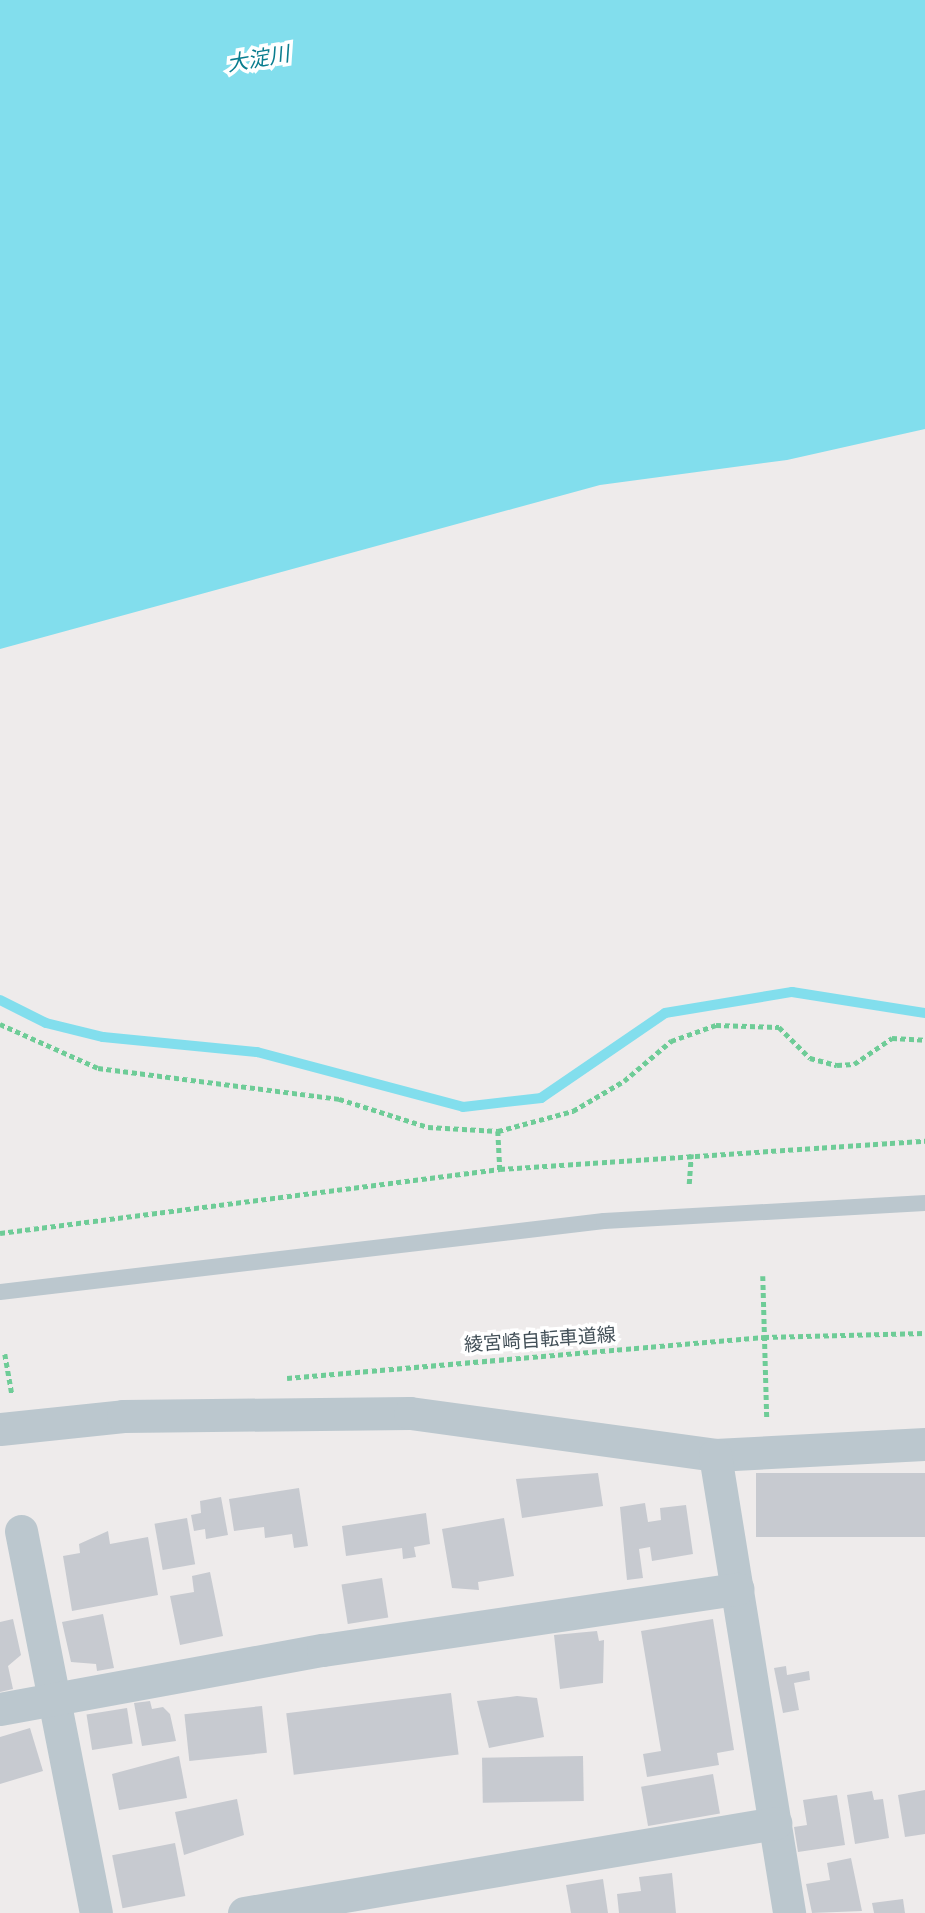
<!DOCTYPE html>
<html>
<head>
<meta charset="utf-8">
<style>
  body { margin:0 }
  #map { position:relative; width:925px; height:1913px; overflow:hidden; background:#eeebeb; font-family:"Open Sans","Noto Sans JP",sans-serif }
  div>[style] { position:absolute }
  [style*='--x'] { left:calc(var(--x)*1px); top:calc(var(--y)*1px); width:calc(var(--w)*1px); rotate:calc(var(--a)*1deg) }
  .water>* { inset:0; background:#82deed }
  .stream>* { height:10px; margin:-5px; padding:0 5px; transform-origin:5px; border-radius:5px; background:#82deed }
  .building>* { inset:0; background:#c7cad0; transform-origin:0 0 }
  .path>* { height:4.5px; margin-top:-2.25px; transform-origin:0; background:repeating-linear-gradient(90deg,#6ecc97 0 5px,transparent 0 8.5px) }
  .service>* { height:16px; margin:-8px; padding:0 8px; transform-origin:8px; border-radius:8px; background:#bbc7ce }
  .minor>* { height:33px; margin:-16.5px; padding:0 16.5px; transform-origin:16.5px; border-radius:16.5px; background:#bbc7ce }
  span { translate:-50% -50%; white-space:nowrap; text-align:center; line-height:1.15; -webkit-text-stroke:7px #fff; paint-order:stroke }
  .street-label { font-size:19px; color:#435058 }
  .water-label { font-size:21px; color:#0a7d8f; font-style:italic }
</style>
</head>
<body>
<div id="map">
  <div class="water">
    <div style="clip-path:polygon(0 0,925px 0,925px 429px,787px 460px,600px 485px,0 649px)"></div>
  </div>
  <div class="stream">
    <div style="--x:0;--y:1000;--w:51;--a:26.6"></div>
    <div style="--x:46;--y:1023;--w:59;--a:13.8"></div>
    <div style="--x:103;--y:1037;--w:155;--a:5.6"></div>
    <div style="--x:257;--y:1052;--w:213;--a:14.9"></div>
    <div style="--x:463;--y:1107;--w:79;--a:-6.6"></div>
    <div style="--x:541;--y:1098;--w:150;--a:-34.4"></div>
    <div style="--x:665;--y:1013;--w:129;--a:-9.4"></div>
    <div style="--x:792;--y:992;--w:135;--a:9"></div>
  </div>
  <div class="building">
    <div style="clip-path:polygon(598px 1473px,603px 1506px,522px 1518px,516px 1479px)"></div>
    <div style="left:925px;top:1473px;width:64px;height:169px;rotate:90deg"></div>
    <div style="clip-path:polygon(299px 1488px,308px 1546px,294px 1548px,292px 1534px,265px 1538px,264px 1527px,234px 1531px,229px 1499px)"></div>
    <div style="clip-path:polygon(221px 1497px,228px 1535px,206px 1539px,205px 1529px,194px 1531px,191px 1515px,201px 1513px,200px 1501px)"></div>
    <div style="clip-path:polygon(645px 1503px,648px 1522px,661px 1520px,660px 1508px,686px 1505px,693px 1554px,652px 1561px,650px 1547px,639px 1549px,643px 1578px,627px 1580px,620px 1507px)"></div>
    <div style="clip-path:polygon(426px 1513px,430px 1544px,414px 1547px,416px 1557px,403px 1559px,402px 1548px,346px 1556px,342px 1526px)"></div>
    <div style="left:187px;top:1518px;width:47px;height:33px;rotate:80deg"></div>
    <div style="clip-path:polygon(504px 1518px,514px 1576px,478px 1582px,479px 1590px,452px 1588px,442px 1529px)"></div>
    <div style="clip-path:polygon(108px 1531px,110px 1544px,148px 1537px,158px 1595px,72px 1611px,63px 1556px,80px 1553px,79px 1544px)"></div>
    <div style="clip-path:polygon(210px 1572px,223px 1636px,180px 1645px,170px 1596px,194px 1592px,192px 1576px)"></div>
    <div style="left:382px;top:1578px;width:40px;height:41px;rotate:81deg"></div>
    <div style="clip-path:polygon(103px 1614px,114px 1668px,97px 1671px,96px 1664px,71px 1662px,62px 1622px)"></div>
    <div style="clip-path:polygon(13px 1619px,21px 1655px,8px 1666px,13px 1689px,0 1692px,0 1622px)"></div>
    <div style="clip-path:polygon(713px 1619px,734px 1750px,717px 1753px,719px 1765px,647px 1777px,643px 1754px,661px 1751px,641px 1631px)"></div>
    <div style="clip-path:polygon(597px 1631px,599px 1641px,604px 1640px,603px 1683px,560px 1689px,554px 1635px)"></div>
    <div style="clip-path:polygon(786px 1666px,787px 1675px,809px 1671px,810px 1680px,794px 1683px,799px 1710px,783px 1713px,774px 1668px)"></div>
    <div style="left:451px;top:1693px;width:62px;height:166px;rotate:83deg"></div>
    <div style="clip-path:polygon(517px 1696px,537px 1698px,544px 1737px,489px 1748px,477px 1701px)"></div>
    <div style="clip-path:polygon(150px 1701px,152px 1709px,163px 1707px,170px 1714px,176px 1741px,142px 1746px,134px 1703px)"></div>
    <div style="left:262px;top:1706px;width:47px;height:78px;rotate:84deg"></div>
    <div style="left:127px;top:1708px;width:36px;height:41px;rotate:81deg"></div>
    <div style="clip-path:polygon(30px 1728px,43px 1771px,0 1784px,0 1737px)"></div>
    <div style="clip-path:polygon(179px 1756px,187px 1798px,119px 1810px,112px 1774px)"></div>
    <div style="left:583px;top:1756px;width:45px;height:101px;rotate:89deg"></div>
    <div style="left:713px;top:1774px;width:40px;height:73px;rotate:80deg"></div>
    <div style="clip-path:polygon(925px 1790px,925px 1834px,905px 1837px,898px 1795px)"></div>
    <div style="clip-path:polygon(872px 1791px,874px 1800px,883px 1799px,889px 1838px,855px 1844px,847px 1795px)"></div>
    <div style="clip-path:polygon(837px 1795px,845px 1845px,798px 1852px,794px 1827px,807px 1825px,803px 1800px)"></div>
    <div style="clip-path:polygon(237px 1799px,244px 1835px,184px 1855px,175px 1812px)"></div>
    <div style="left:175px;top:1843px;width:54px;height:64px;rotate:79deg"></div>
    <div style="clip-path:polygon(851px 1858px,862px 1911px,812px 1913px,806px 1884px,830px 1880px,827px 1863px)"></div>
    <div style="clip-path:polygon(672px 1873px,676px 1913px,619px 1913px,617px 1894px,641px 1891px,639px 1877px)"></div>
    <div style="clip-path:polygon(603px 1879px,608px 1913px,571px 1913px,566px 1885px)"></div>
    <div style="clip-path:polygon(903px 1899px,905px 1913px,874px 1913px,872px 1903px)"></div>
  </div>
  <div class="path">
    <div style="--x:0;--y:1024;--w:107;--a:24.2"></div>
    <div style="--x:98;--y:1068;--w:243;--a:7.3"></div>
    <div style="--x:339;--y:1099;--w:93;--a:17.5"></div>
    <div style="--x:428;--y:1127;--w:70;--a:3.3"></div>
    <div style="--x:498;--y:1131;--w:78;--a:-14.9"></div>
    <div style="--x:573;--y:1111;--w:59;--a:-30.5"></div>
    <div style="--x:624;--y:1081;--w:62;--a:-40.4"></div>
    <div style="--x:671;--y:1041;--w:48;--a:-19.6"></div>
    <div style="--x:716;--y:1025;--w:63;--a:1.8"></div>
    <div style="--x:779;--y:1027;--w:44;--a:45"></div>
    <div style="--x:810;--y:1058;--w:28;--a:15"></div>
    <div style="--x:837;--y:1065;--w:17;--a:-3"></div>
    <div style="--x:854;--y:1064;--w:46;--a:-34.4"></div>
    <div style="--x:892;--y:1038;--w:33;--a:3"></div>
    <div style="--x:498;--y:1131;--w:38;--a:87"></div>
    <div style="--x:689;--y:1184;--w:30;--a:-86"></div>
    <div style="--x:0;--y:1233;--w:504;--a:-7.29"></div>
    <div style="--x:500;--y:1169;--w:426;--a:-3.8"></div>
    <div style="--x:763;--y:1276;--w:142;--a:88.4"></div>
    <div style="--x:5;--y:1354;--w:41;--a:80.1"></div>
    <div style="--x:287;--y:1378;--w:479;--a:-4.9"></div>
    <div style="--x:764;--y:1337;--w:161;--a:-1.4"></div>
  </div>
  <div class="service">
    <div style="--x:0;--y:1292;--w:608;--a:-6.7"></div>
    <div style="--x:604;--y:1221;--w:322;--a:-3.2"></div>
  </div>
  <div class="minor">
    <div style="--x:0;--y:1429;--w:124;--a:-6"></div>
    <div style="--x:123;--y:1416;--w:287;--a:-0.6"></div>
    <div style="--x:410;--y:1413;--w:308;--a:7.8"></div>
    <div style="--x:715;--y:1455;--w:210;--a:-3"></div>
    <div style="--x:715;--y:1455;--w:464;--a:80.8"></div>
    <div style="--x:21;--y:1531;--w:389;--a:78.9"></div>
    <div style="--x:0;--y:1709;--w:328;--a:-10.4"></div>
    <div style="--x:323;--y:1650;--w:419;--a:-8.4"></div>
    <div style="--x:244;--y:1913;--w:539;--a:-9.62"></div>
  </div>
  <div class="street-label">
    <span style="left:540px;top:1340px;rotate:-4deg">綾宮崎自転車道線</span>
  </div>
  <div class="water-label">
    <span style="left:258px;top:58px;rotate:-10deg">大淀川</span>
  </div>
</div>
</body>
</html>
